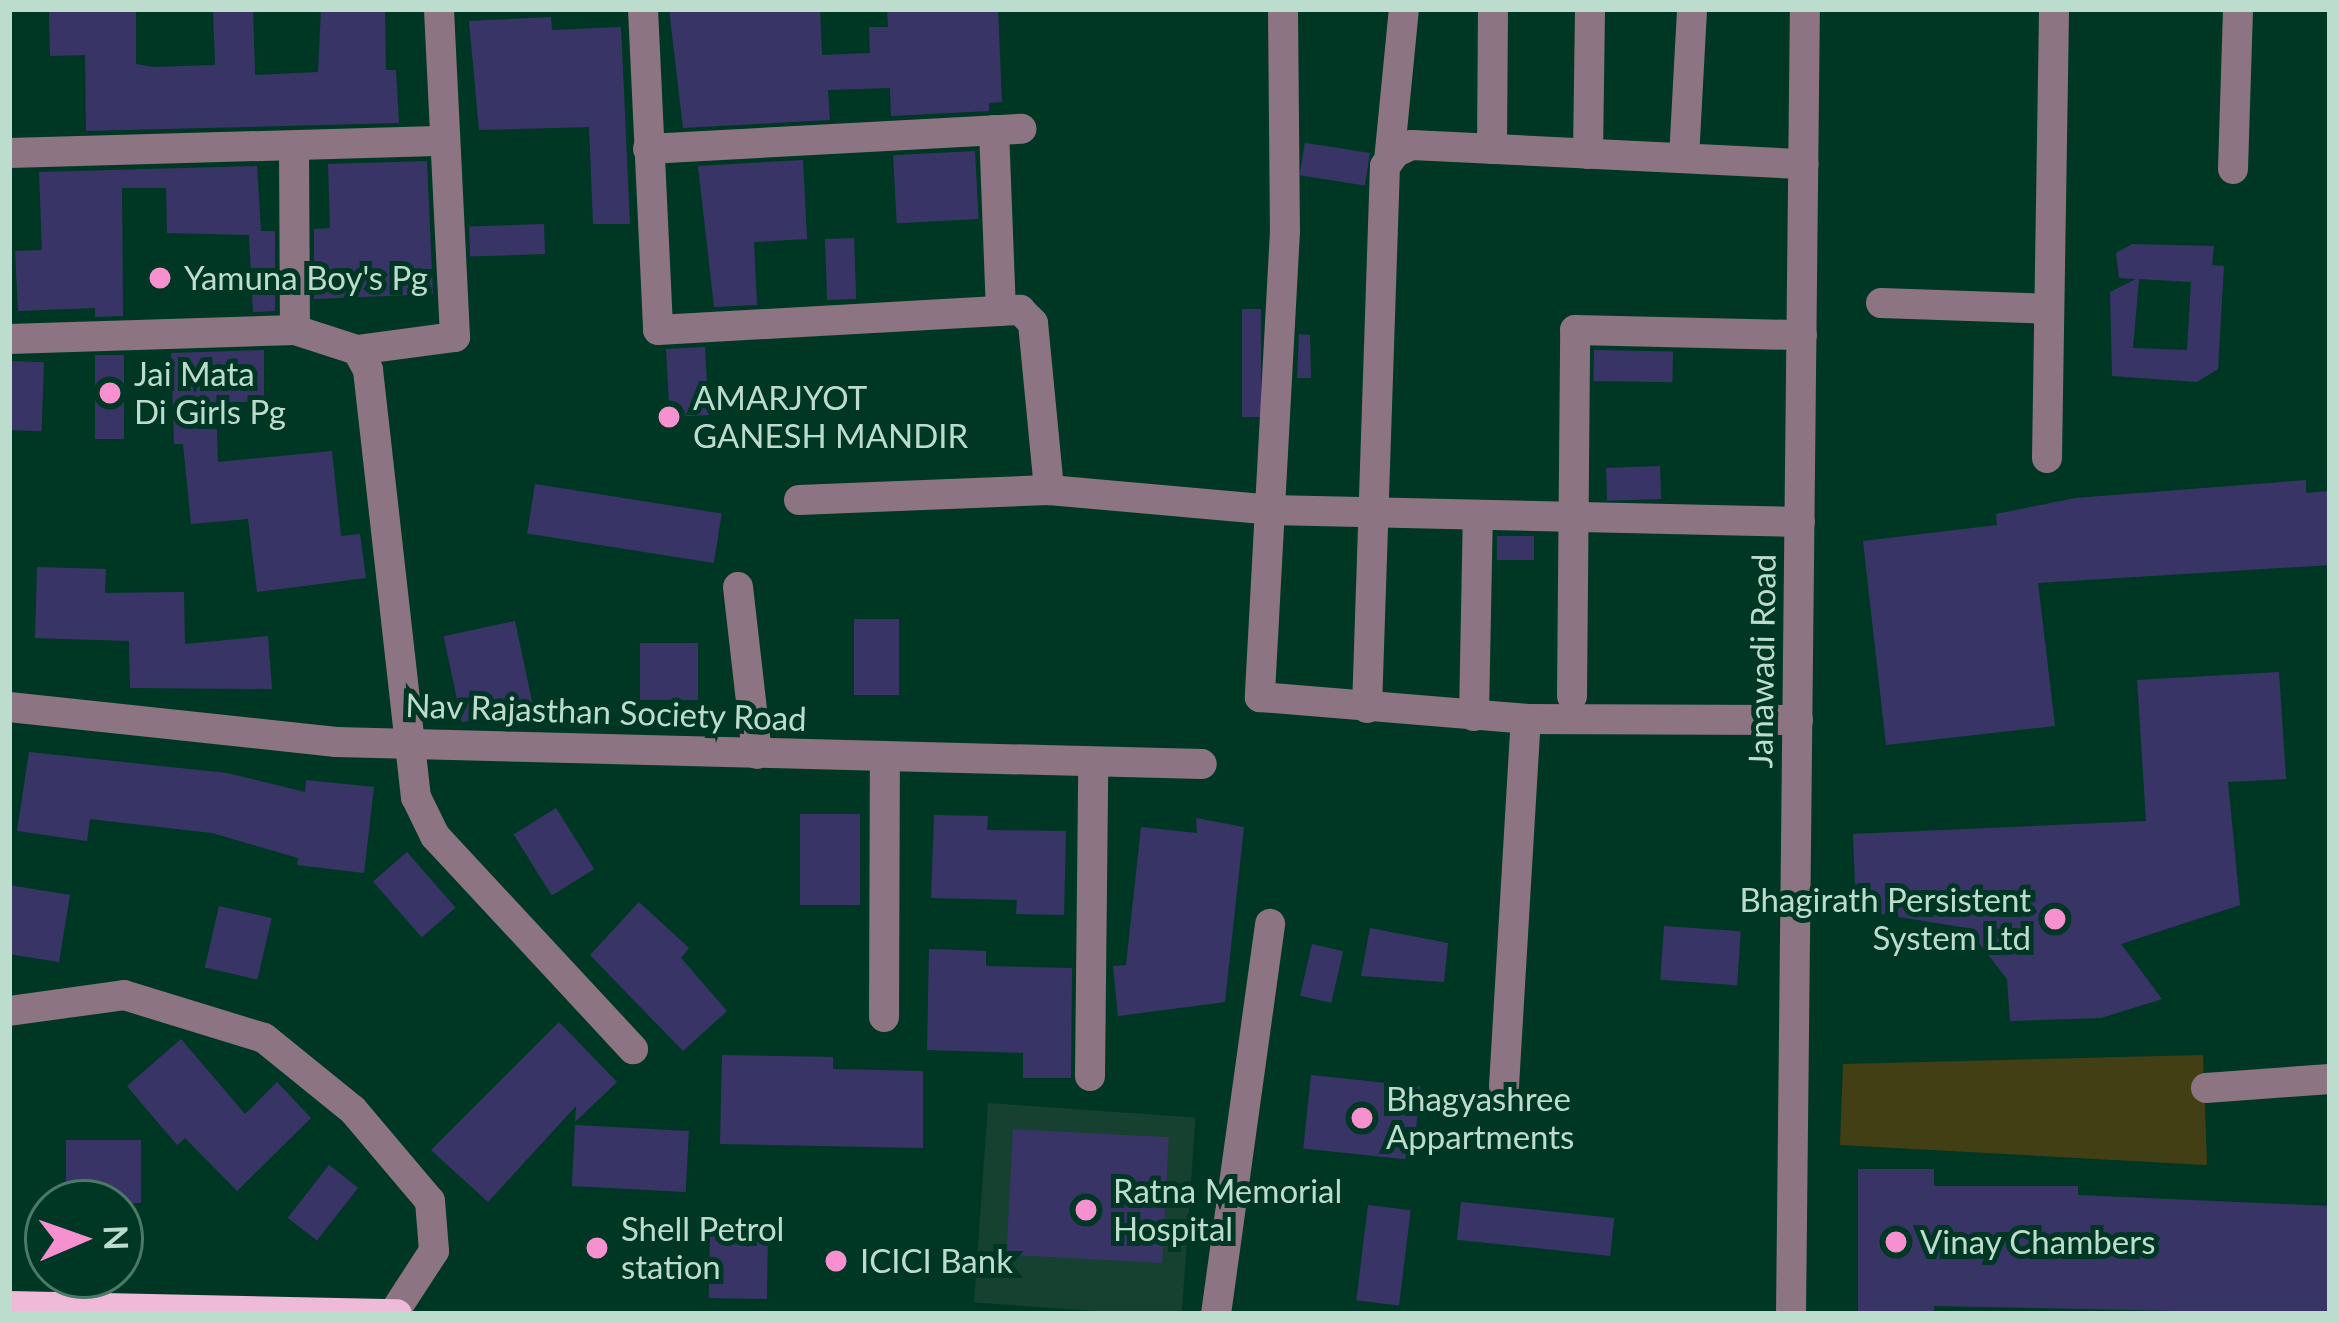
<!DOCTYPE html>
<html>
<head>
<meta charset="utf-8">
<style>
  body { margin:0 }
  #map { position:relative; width:2339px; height:1323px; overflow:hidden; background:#003724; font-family:Lato,sans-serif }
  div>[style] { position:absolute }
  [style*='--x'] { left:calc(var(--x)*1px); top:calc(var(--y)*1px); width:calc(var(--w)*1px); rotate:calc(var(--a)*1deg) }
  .built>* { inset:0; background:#16402f; transform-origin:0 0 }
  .green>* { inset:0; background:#433f15 }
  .building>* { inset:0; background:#383566; transform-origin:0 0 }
  .minor>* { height:30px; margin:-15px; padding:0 15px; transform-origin:15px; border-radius:15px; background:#8d7482 }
  .major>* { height:30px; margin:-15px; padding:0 15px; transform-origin:15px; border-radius:15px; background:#eebad7 }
  .dots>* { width:33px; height:33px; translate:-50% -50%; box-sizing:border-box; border:6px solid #003724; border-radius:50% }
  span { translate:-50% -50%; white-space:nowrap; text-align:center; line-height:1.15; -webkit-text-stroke:10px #003724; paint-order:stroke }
  .poi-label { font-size:33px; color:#bcddcd }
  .left { translate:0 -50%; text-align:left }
  .right { translate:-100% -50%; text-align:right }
  .street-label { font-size:33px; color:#bcddcd }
  .frame { position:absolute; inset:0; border:12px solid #bcddcd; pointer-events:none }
  .north { position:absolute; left:24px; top:1179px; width:120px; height:120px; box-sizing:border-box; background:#003724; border:3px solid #4b7968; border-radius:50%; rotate:88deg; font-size:33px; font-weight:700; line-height:48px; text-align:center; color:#bcddcd }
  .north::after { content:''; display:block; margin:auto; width:42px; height:54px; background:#f790ce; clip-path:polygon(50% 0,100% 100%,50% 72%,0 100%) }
</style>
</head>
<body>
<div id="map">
  <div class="built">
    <div style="left:988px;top:1103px;width:208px;height:200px;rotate:4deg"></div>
  </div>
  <div class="green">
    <div style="clip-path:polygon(2203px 1055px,2207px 1165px,1840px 1145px,1843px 1064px)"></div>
  </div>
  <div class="building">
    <div style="clip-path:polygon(49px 9px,136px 9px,136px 64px,153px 67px,215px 65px,213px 9px,253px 9px,255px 75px,318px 72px,321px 9px,385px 9px,386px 70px,396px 70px,399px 123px,86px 131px,85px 55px,50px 56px)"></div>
    <div style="clip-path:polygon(669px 9px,820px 9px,822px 55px,870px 53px,869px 27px,888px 27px,887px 9px,998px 9px,1002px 102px,989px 103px,989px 111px,891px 116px,890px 88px,828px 90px,830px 120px,683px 128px)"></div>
    <div style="clip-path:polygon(551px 17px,552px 30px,621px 27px,630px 224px,593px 224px,589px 127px,479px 130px,469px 21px)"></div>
    <div style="left:975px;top:151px;width:68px;height:82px;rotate:87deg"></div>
    <div style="left:1370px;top:153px;width:33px;height:66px;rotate:99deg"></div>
    <div style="clip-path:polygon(803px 160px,807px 239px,754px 242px,757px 305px,714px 307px,698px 166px)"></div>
    <div style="clip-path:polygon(427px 161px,433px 294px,314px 299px,314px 229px,330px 228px,328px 164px)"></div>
    <div style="clip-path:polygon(257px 166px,261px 231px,275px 231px,275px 311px,253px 312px,249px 235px,167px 233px,166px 188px,122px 188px,123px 316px,95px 317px,95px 308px,18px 311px,15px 251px,42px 250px,39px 172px)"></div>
    <div style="left:544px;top:224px;width:30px;height:75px;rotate:88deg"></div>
    <div style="left:854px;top:238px;width:61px;height:29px;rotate:88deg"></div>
    <div style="clip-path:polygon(evenodd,2132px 244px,2214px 246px,2212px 265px,2224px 266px,2218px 369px,2197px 382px,2112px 376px,2110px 292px,2136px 279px,2119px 278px,2116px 253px,2132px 244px,2139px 279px,2191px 282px,2187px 350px,2133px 348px,2139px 279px)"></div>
    <div style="left:1242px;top:309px;width:19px;height:108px"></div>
    <div style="clip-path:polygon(1299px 334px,1310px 335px,1311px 378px,1297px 378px)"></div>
    <div style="left:705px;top:347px;width:68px;height:39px;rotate:87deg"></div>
    <div style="clip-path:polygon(264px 350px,264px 402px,216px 402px,218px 462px,332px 451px,341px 536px,360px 534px,366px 578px,257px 592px,248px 519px,191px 524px,183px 444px,174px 444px,171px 353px)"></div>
    <div style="left:1594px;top:350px;width:79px;height:31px;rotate:1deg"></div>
    <div style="left:124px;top:355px;width:84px;height:29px;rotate:90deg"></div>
    <div style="left:10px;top:361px;width:34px;height:69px;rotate:2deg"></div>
    <div style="left:1660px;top:466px;width:33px;height:54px;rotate:88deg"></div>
    <div style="clip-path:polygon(2306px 480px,2306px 493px,2330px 491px,2330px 565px,2038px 583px,2055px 726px,1886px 745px,1863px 541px,1997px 525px,1996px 514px,2075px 498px)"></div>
    <div style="left:535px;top:484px;width:189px;height:50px;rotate:9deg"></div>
    <div style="left:1534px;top:536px;width:24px;height:37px;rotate:90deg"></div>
    <div style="clip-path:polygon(37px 567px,106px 569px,105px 593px,184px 592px,185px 644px,268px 636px,272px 689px,130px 688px,129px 641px,35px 638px)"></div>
    <div style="left:854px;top:619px;width:45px;height:76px"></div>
    <div style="left:515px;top:621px;width:88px;height:73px;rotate:78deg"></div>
    <div style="left:640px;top:643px;width:58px;height:57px"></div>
    <div style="clip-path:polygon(2279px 672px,2286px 779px,2228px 782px,2240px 905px,2121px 944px,2162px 999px,2101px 1018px,2010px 1021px,2007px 979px,1967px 928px,1856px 910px,1853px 834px,2146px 821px,2137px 680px)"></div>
    <div style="clip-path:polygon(29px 752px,227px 773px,305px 792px,306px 780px,374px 787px,364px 873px,297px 865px,298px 858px,212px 833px,90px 819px,87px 841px,17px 831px)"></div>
    <div style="left:556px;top:808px;width:72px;height:50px;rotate:58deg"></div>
    <div style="left:800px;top:814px;width:60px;height:91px"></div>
    <div style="clip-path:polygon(934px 815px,988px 816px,987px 830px,1066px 831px,1064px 915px,1016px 914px,1017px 900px,931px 898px)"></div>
    <div style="clip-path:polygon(1196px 818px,1244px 827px,1225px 1002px,1118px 1016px,1113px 966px,1126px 965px,1141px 827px,1197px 833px)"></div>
    <div style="left:407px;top:852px;width:74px;height:45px;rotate:49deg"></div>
    <div style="clip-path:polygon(9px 885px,70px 895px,59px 962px,9px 954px)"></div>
    <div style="clip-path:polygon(639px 902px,689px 948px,681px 958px,727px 1011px,683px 1051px,590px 955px)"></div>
    <div style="left:219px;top:906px;width:54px;height:63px;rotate:13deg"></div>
    <div style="left:1664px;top:926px;width:77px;height:54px;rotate:4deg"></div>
    <div style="clip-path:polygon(1370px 928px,1448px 943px,1444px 982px,1361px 976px)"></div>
    <div style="left:1312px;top:944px;width:32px;height:53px;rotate:13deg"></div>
    <div style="clip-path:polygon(929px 949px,986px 951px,986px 966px,1072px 968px,1071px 1078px,1023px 1078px,1023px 1053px,927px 1050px)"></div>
    <div style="clip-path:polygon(559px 1022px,617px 1082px,575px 1122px,576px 1106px,488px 1202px,431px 1150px)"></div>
    <div style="clip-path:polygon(181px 1039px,245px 1114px,277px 1082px,311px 1118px,237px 1191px,185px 1138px,177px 1145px,127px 1086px)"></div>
    <div style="clip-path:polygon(722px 1055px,833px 1057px,833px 1069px,923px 1071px,923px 1148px,720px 1144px)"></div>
    <div style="left:1311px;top:1075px;width:110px;height:74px;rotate:6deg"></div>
    <div style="left:575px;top:1125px;width:114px;height:61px;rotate:3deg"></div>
    <div style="left:1013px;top:1129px;width:156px;height:126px;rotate:3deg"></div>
    <div style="left:66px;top:1140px;width:75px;height:63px"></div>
    <div style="left:329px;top:1165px;width:37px;height:67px;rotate:38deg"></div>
    <div style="clip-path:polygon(1858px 1169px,1934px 1169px,1934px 1186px,2078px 1186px,2078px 1195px,2330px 1206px,2330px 1314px,1934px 1306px,1934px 1314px,1858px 1314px)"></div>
    <div style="left:1461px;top:1202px;width:154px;height:38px;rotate:6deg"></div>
    <div style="left:1368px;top:1205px;width:43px;height:96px;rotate:7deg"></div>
    <div style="left:710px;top:1229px;width:58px;height:69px;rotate:1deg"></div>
  </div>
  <div class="minor">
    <div style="--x:643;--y:9;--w:321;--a:87.3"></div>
    <div style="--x:658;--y:330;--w:363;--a:-3.2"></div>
    <div style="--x:1020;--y:310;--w:18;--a:45"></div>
    <div style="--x:1033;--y:323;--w:168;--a:84.5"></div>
    <div style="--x:1283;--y:9;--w:222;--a:89.5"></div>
    <div style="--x:1285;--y:231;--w:467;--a:93.1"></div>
    <div style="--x:1260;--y:697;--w:267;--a:4.7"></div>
    <div style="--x:1526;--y:719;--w:272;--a:0.2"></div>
    <div style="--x:994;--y:130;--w:181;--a:87.8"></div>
    <div style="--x:294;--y:146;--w:184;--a:89.7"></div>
    <div style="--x:648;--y:149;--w:374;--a:-3.1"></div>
    <div style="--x:1492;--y:149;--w:140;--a:-89.6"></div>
    <div style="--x:9;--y:153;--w:436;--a:-1.6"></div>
    <div style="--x:1588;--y:154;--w:145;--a:-89.2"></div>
    <div style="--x:1684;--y:158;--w:149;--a:-86.9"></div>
    <div style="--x:1389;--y:161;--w:153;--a:-84.4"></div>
    <div style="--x:2233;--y:169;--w:160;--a:-88.2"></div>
    <div style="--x:1881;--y:303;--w:168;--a:2"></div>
    <div style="--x:9;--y:339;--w:286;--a:-1.8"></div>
    <div style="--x:295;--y:330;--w:65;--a:17.9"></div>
    <div style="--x:357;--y:350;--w:23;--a:61"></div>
    <div style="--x:368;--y:370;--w:430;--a:83.6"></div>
    <div style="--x:416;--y:797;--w:43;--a:64"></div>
    <div style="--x:435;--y:836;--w:291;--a:47.1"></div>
    <div style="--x:357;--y:350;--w:99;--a:-7.6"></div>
    <div style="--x:455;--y:337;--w:328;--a:-92.8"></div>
    <div style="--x:2047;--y:458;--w:449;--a:-89.1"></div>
    <div style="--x:799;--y:500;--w:250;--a:-2.3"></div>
    <div style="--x:1049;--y:490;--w:223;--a:5.1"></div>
    <div style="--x:1271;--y:510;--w:529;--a:1.3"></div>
    <div style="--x:738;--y:587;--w:168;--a:83.5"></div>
    <div style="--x:1572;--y:696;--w:366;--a:-89.5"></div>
    <div style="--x:1575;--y:330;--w:227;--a:1.3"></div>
    <div style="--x:9;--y:707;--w:329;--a:6.1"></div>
    <div style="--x:336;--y:742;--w:866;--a:1.46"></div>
    <div style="--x:1367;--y:708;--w:542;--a:-88.1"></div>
    <div style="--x:1385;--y:166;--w:18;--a:-52"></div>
    <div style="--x:1396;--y:152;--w:17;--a:-24"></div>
    <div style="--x:1412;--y:145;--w:392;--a:2.8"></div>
    <div style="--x:1474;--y:716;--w:201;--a:-88.9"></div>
    <div style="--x:9;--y:1011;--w:116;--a:-7.9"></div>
    <div style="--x:124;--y:995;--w:146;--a:17.1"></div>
    <div style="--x:264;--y:1038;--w:114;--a:39"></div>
    <div style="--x:353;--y:1110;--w:119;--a:49.8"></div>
    <div style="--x:430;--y:1201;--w:50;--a:85.4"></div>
    <div style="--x:434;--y:1251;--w:75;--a:123.1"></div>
    <div style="--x:884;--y:1017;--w:258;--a:-89.8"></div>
    <div style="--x:1090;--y:1076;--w:309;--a:-89.4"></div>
    <div style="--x:1504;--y:1086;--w:368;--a:-86.6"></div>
    <div style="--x:2206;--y:1088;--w:124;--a:-4.2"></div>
    <div style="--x:1216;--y:1314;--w:394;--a:-82.1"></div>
    <div style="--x:1791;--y:1314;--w:1305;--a:-89.39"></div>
  </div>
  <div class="major">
    <div style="--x:9;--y:1306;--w:388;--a:1.2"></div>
  </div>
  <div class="dots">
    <div style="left:160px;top:278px;background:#f790ce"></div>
    <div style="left:110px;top:393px;background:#f790ce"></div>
    <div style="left:669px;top:417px;background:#f790ce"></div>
    <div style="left:2055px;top:919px;background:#f790ce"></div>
    <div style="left:1362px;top:1118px;background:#f790ce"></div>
    <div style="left:1086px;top:1210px;background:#f790ce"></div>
    <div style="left:1896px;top:1242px;background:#f790ce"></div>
    <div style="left:597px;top:1248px;background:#f790ce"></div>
    <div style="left:836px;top:1261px;background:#f790ce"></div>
  </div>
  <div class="poi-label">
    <span class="left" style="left:184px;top:278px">Yamuna Boy's Pg</span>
    <span class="left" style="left:134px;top:393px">Jai Mata<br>Di Girls Pg</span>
    <span class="left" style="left:693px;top:417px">AMARJYOT<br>GANESH MANDIR</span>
    <span class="right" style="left:2031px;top:919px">Bhagirath Persistent<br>System Ltd</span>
    <span class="left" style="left:1386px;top:1118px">Bhagyashree<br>Appartments</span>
    <span class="left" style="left:1113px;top:1210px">Ratna Memorial<br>Hospital</span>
    <span class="left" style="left:621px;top:1248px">Shell Petrol<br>station</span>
    <span class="left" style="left:1920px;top:1242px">Vinay Chambers</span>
    <span class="left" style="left:860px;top:1261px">ICICI Bank</span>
  </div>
  <div class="street-label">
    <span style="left:1762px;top:661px;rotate:-89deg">Janawadi Road</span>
    <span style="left:606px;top:712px;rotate:2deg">Nav Rajasthan Society Road</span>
  </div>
  <div class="frame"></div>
  <div class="north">N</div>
</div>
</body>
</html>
